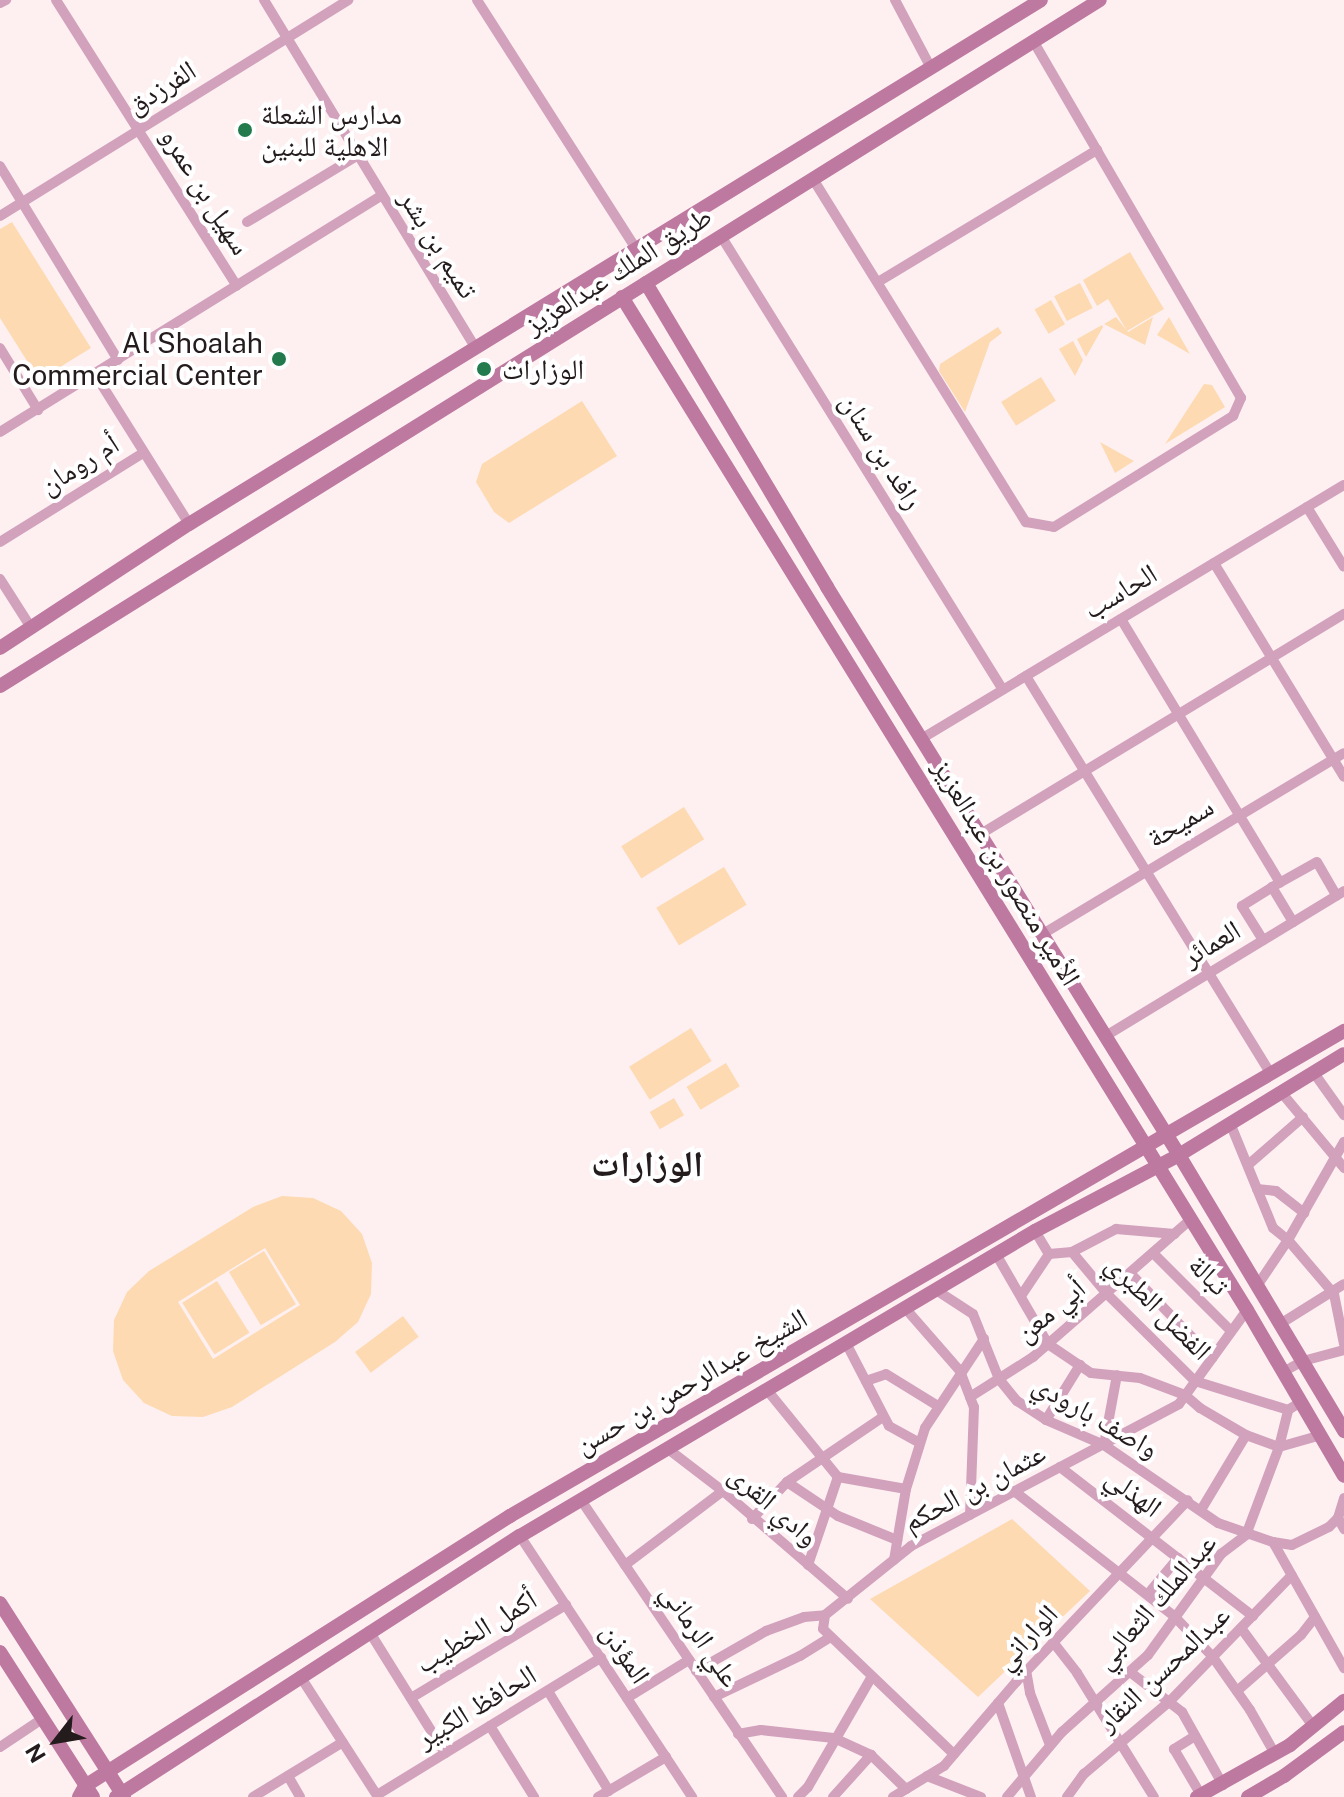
<!DOCTYPE html>
<html>
<head>
<meta charset="utf-8">
<style>
  body { margin:0 }
  #map { position:relative; width:1344px; height:1797px; overflow:hidden; background:#fef0f1; font-family:"Public Sans","Noto Naskh Arabic",sans-serif }
  div>[style] { position:absolute }
  [style*='--x'] { left:calc(var(--x)*1px); top:calc(var(--y)*1px); width:calc(var(--w)*1px); rotate:calc(var(--a)*1deg) }
  .green>* { inset:0; background:#fddab2; transform-origin:0 0 }
  .street>* { height:10px; margin:-5px; padding:0 5px; transform-origin:5px; border-radius:5px; background:#d2a2bd }
  .secondary>* { height:14px; margin:-7px; padding:0 7px; transform-origin:7px; border-radius:7px; background:#be79a1 }
  .dots>* { width:22px; height:22px; translate:-50% -50%; box-sizing:border-box; border:4px solid #fff; border-radius:50% }
  span { translate:-50% -50%; white-space:nowrap; text-align:center; line-height:1.15; -webkit-text-stroke:8px #fff; paint-order:stroke }
  .street-label { font-size:28px; color:#231b1c }
  .poi-label { font-size:28px; color:#231b1c }
  .left { translate:0 -50%; text-align:left }
  .right { translate:-100% -50%; text-align:right }
  .district-label { font-size:36px; color:#231b1c; font-weight:700 }
  .north { position:absolute; left:16px; top:1701px; width:80px; height:80px; -webkit-text-stroke:6px #fff; paint-order:stroke; rotate:239deg; font-size:22px; font-weight:700; line-height:32px; text-align:center; color:#231b1c }
  .north::after { content:''; display:block; margin:auto; width:28px; height:36px; background:#231b1c; clip-path:polygon(50% 0,100% 100%,50% 72%,0 100%) }
</style>
</head>
<body>
<div id="map">
  <div class="green">
    <div style="clip-path:polygon(12px 222px,91px 348px,39px 380px,0 318px,0 229px)"></div>
    <div style="clip-path:polygon(1130px 252px,1164px 309px,1127px 331px,1108px 299px,1097px 306px,1083px 280px)"></div>
    <div style="left:1080px;top:283px;width:28px;height:29px;rotate:63deg"></div>
    <div style="left:1051px;top:300px;width:28px;height:19px;rotate:60deg"></div>
    <div style="clip-path:polygon(1116px 317px,1128px 332px,1153px 317px,1145px 345px,1104px 324px)"></div>
    <div style="clip-path:polygon(1169px 317px,1190px 354px,1157px 335px)"></div>
    <div style="clip-path:polygon(1102px 325px,1103px 327px,1086px 357px,1077px 339px)"></div>
    <div style="clip-path:polygon(998px 327px,1002px 333px,990px 342px,965px 412px,939px 371px,940px 364px)"></div>
    <div style="clip-path:polygon(1073px 341px,1083px 360px,1075px 376px,1059px 349px)"></div>
    <div style="left:1041px;top:377px;width:28px;height:47px;rotate:58deg"></div>
    <div style="clip-path:polygon(1204px 384px,1212px 385px,1225px 407px,1165px 444px)"></div>
    <div style="clip-path:polygon(582px 401px,617px 456px,509px 523px,494px 512px,476px 482px,482px 464px)"></div>
    <div style="clip-path:polygon(1100px 442px,1134px 461px,1115px 473px)"></div>
    <div style="left:684px;top:807px;width:38px;height:74px;rotate:58deg"></div>
    <div style="left:724px;top:867px;width:44px;height:79px;rotate:59deg"></div>
    <div style="left:691px;top:1028px;width:39px;height:73px;rotate:58deg"></div>
    <div style="left:726px;top:1063px;width:27px;height:46px;rotate:59deg"></div>
    <div style="left:674px;top:1098px;width:20px;height:28px;rotate:60deg"></div>
    <div style="clip-path:polygon(evenodd,282px 1196px,313px 1198px,341px 1211px,362px 1234px,372px 1263px,371px 1294px,358px 1322px,335px 1342px,232px 1407px,203px 1417px,172px 1416px,144px 1403px,123px 1380px,113px 1351px,114px 1320px,127px 1292px,149px 1271px,253px 1207px,282px 1196px,265px 1248px,300px 1305px,213px 1359px,178px 1302px,265px 1248px)"></div>
    <div style="left:264px;top:1251px;width:62px;height:41px;rotate:59deg"></div>
    <div style="left:217px;top:1281px;width:61px;height:41px;rotate:58deg"></div>
    <div style="left:403px;top:1316px;width:26px;height:60px;rotate:53deg"></div>
    <div style="clip-path:polygon(1012px 1519px,1090px 1591px,978px 1697px,870px 1599px)"></div>
  </div>
  <div class="street">
    <div style="--x:56;--y:0;--w:338;--a:57.7"></div>
    <div style="--x:264;--y:0;--w:407;--a:58.7"></div>
    <div style="--x:477;--y:0;--w:297;--a:57.4"></div>
    <div style="--x:895;--y:0;--w:75;--a:62.1"></div>
    <div style="--x:0;--y:3;--w:7;--a:-27"></div>
    <div style="--x:0;--y:166;--w:227;--a:58.7"></div>
    <div style="--x:813;--y:179;--w:404;--a:58.2"></div>
    <div style="--x:1026;--y:522;--w:28;--a:10"></div>
    <div style="--x:1054;--y:527;--w:211;--a:-31.8"></div>
    <div style="--x:1233;--y:416;--w:20;--a:-66"></div>
    <div style="--x:1241;--y:398;--w:413;--a:-120.2"></div>
    <div style="--x:0;--y:216;--w:410;--a:-31.8"></div>
    <div style="--x:247;--y:222;--w:128;--a:-31"></div>
    <div style="--x:721;--y:236;--w:534;--a:58.15"></div>
    <div style="--x:878;--y:282;--w:256;--a:-31.1"></div>
    <div style="--x:0;--y:348;--w:73;--a:58.5"></div>
    <div style="--x:95;--y:374;--w:177;--a:57.9"></div>
    <div style="--x:0;--y:432;--w:448;--a:-31.8"></div>
    <div style="--x:1307;--y:507;--w:70;--a:58.3"></div>
    <div style="--x:0;--y:542;--w:168;--a:-31.9"></div>
    <div style="--x:1214;--y:563;--w:250;--a:58.7"></div>
    <div style="--x:0;--y:579;--w:59;--a:57.4"></div>
    <div style="--x:1121;--y:619;--w:308;--a:58.9"></div>
    <div style="--x:1026;--y:676;--w:468;--a:58.4"></div>
    <div style="--x:921;--y:739;--w:493;--a:-31"></div>
    <div style="--x:979;--y:835;--w:427;--a:-31.2"></div>
    <div style="--x:1272;--y:887;--w:41;--a:59"></div>
    <div style="--x:1041;--y:935;--w:353;--a:-31"></div>
    <div style="--x:1263;--y:940;--w:40;--a:-122"></div>
    <div style="--x:1242;--y:906;--w:36;--a:-32"></div>
    <div style="--x:1272;--y:887;--w:51;--a:-29.1"></div>
    <div style="--x:1317;--y:862;--w:39;--a:60"></div>
    <div style="--x:1104;--y:1037;--w:281;--a:-31.3"></div>
    <div style="--x:1314;--y:1073;--w:52;--a:54.5"></div>
    <div style="--x:1281;--y:1092;--w:99;--a:50.3"></div>
    <div style="--x:1230;--y:1123;--w:113;--a:67.7"></div>
    <div style="--x:1273;--y:1228;--w:19;--a:39"></div>
    <div style="--x:1288;--y:1240;--w:71;--a:49.6"></div>
    <div style="--x:1334;--y:1294;--w:51;--a:78.7"></div>
    <div style="--x:1248;--y:1165;--w:73;--a:-41.1"></div>
    <div style="--x:1257;--y:1189;--w:19;--a:6"></div>
    <div style="--x:1276;--y:1191;--w:36;--a:38"></div>
    <div style="--x:1035;--y:1231;--w:27;--a:59"></div>
    <div style="--x:1072;--y:1252;--w:50;--a:-27.6"></div>
    <div style="--x:1116;--y:1229;--w:59;--a:4.8"></div>
    <div style="--x:1153;--y:1253;--w:110;--a:45"></div>
    <div style="--x:996;--y:1254;--w:104;--a:60"></div>
    <div style="--x:1048;--y:1344;--w:52;--a:34"></div>
    <div style="--x:1091;--y:1373;--w:49;--a:5.8"></div>
    <div style="--x:1140;--y:1378;--w:48;--a:20.7"></div>
    <div style="--x:1185;--y:1395;--w:20;--a:41"></div>
    <div style="--x:1200;--y:1408;--w:53;--a:30.4"></div>
    <div style="--x:1246;--y:1435;--w:35;--a:20"></div>
    <div style="--x:1279;--y:1447;--w:38;--a:-76"></div>
    <div style="--x:1288;--y:1410;--w:15;--a:-32"></div>
    <div style="--x:1131;--y:1274;--w:117;--a:46"></div>
    <div style="--x:1257;--y:1286;--w:55;--a:-56"></div>
    <div style="--x:1288;--y:1240;--w:113;--a:-60.3"></div>
    <div style="--x:936;--y:1290;--w:44;--a:33"></div>
    <div style="--x:973;--y:1314;--w:70;--a:68.2"></div>
    <div style="--x:999;--y:1379;--w:28;--a:51"></div>
    <div style="--x:1017;--y:1401;--w:35;--a:33"></div>
    <div style="--x:1046;--y:1420;--w:63;--a:23.3"></div>
    <div style="--x:1104;--y:1445;--w:138;--a:34.4"></div>
    <div style="--x:1218;--y:1523;--w:58;--a:19.1"></div>
    <div style="--x:1273;--y:1542;--w:145;--a:60.6"></div>
    <div style="--x:1021;--y:1296;--w:50;--a:-56.3"></div>
    <div style="--x:1049;--y:1254;--w:23;--a:-5"></div>
    <div style="--x:1072;--y:1252;--w:55;--a:50.2"></div>
    <div style="--x:1107;--y:1294;--w:124;--a:44.7"></div>
    <div style="--x:1195;--y:1381;--w:97;--a:17.3"></div>
    <div style="--x:905;--y:1308;--w:84;--a:48.9"></div>
    <div style="--x:960;--y:1371;--w:39;--a:69"></div>
    <div style="--x:974;--y:1407;--w:108;--a:92.1"></div>
    <div style="--x:1280;--y:1324;--w:75;--a:-32"></div>
    <div style="--x:846;--y:1343;--w:93;--a:62.6"></div>
    <div style="--x:889;--y:1426;--w:35;--a:29"></div>
    <div style="--x:1283;--y:1372;--w:23;--a:-29"></div>
    <div style="--x:1303;--y:1361;--w:42;--a:-15"></div>
    <div style="--x:866;--y:1381;--w:21;--a:-19"></div>
    <div style="--x:886;--y:1374;--w:61;--a:31.6"></div>
    <div style="--x:767;--y:1390;--w:112;--a:50.8"></div>
    <div style="--x:838;--y:1477;--w:69;--a:10"></div>
    <div style="--x:970;--y:1397;--w:75;--a:-32.4"></div>
    <div style="--x:1033;--y:1357;--w:208;--a:-41.1"></div>
    <div style="--x:1046;--y:1420;--w:65;--a:-58.3"></div>
    <div style="--x:1104;--y:1445;--w:71;--a:-79.5"></div>
    <div style="--x:668;--y:1449;--w:69;--a:37.4"></div>
    <div style="--x:723;--y:1491;--w:165;--a:40.8"></div>
    <div style="--x:1060;--y:1467;--w:244;--a:37.7"></div>
    <div style="--x:787;--y:1482;--w:61;--a:33.7"></div>
    <div style="--x:838;--y:1516;--w:64;--a:22.1"></div>
    <div style="--x:1014;--y:1491;--w:203;--a:38"></div>
    <div style="--x:1174;--y:1616;--w:55;--a:46.5"></div>
    <div style="--x:1212;--y:1656;--w:66;--a:54.9"></div>
    <div style="--x:1250;--y:1710;--w:51;--a:60.4"></div>
    <div style="--x:581;--y:1500;--w:359;--a:55.9"></div>
    <div style="--x:1201;--y:1510;--w:87;--a:-59"></div>
    <div style="--x:1338;--y:1518;--w:13;--a:61"></div>
    <div style="--x:752;--y:1519;--w:51;--a:-46.6"></div>
    <div style="--x:787;--y:1482;--w:116;--a:-34.1"></div>
    <div style="--x:520;--y:1536;--w:313;--a:56.6"></div>
    <div style="--x:1273;--y:1542;--w:19;--a:9"></div>
    <div style="--x:1292;--y:1545;--w:41;--a:-25.9"></div>
    <div style="--x:1329;--y:1527;--w:13;--a:-45"></div>
    <div style="--x:1338;--y:1518;--w:21;--a:-73"></div>
    <div style="--x:894;--y:1560;--w:72;--a:-80.4"></div>
    <div style="--x:906;--y:1489;--w:64;--a:-72.7"></div>
    <div style="--x:925;--y:1428;--w:107;--a:-56.5"></div>
    <div style="--x:625;--y:1565;--w:123;--a:-37.1"></div>
    <div style="--x:808;--y:1565;--w:93;--a:-71.2"></div>
    <div style="--x:1148;--y:1594;--w:47;--a:-50.2"></div>
    <div style="--x:825;--y:1615;--w:14;--a:98"></div>
    <div style="--x:823;--y:1629;--w:181;--a:43.7"></div>
    <div style="--x:1241;--y:1628;--w:122;--a:53.7"></div>
    <div style="--x:369;--y:1631;--w:144;--a:58.1"></div>
    <div style="--x:1053;--y:1642;--w:39;--a:52"></div>
    <div style="--x:1077;--y:1673;--w:146;--a:58.2"></div>
    <div style="--x:1026;--y:1670;--w:23;--a:80"></div>
    <div style="--x:1030;--y:1693;--w:56;--a:69"></div>
    <div style="--x:696;--y:1671;--w:81;--a:-29.7"></div>
    <div style="--x:766;--y:1631;--w:40;--a:-20.2"></div>
    <div style="--x:804;--y:1617;--w:21;--a:-5"></div>
    <div style="--x:825;--y:1615;--w:110;--a:-38.7"></div>
    <div style="--x:911;--y:1546;--w:303;--a:-27.9"></div>
    <div style="--x:1179;--y:1404;--w:116;--a:-54.1"></div>
    <div style="--x:1130;--y:1672;--w:66;--a:37.6"></div>
    <div style="--x:1182;--y:1712;--w:84;--a:60.7"></div>
    <div style="--x:300;--y:1676;--w:144;--a:57.2"></div>
    <div style="--x:548;--y:1691;--w:117;--a:58.6"></div>
    <div style="--x:1237;--y:1691;--w:85;--a:-41.2"></div>
    <div style="--x:1301;--y:1635;--w:23;--a:-52"></div>
    <div style="--x:714;--y:1697;--w:95;--a:-25.5"></div>
    <div style="--x:800;--y:1656;--w:36;--a:-32"></div>
    <div style="--x:411;--y:1698;--w:181;--a:-31"></div>
    <div style="--x:627;--y:1698;--w:73;--a:-31.5"></div>
    <div style="--x:998;--y:1703;--w:100;--a:70.7"></div>
    <div style="--x:490;--y:1726;--w:84;--a:58.2"></div>
    <div style="--x:738;--y:1734;--w:23;--a:-10"></div>
    <div style="--x:761;--y:1730;--w:73;--a:6.3"></div>
    <div style="--x:834;--y:1738;--w:41;--a:24.7"></div>
    <div style="--x:871;--y:1755;--w:49;--a:44.2"></div>
    <div style="--x:1195;--y:1736;--w:25;--a:148"></div>
    <div style="--x:1174;--y:1749;--w:53;--a:59.6"></div>
    <div style="--x:0;--y:1747;--w:50;--a:-33.7"></div>
    <div style="--x:288;--y:1776;--w:24;--a:60"></div>
    <div style="--x:927;--y:1776;--w:58;--a:21.3"></div>
    <div style="--x:377;--y:1795;--w:263;--a:-31.5"></div>
    <div style="--x:253;--y:1797;--w:105;--a:-31.4"></div>
    <div style="--x:598;--y:1797;--w:79;--a:-30.5"></div>
    <div style="--x:798;--y:1797;--w:14;--a:-45"></div>
    <div style="--x:808;--y:1787;--w:126;--a:-60"></div>
    <div style="--x:833;--y:1797;--w:57;--a:-47.9"></div>
    <div style="--x:893;--y:1797;--w:60;--a:-31.3"></div>
    <div style="--x:944;--y:1766;--w:111;--a:-49.4"></div>
    <div style="--x:1016;--y:1682;--w:250;--a:-46.6"></div>
    <div style="--x:1007;--y:1797;--w:85;--a:-49.8"></div>
    <div style="--x:1062;--y:1732;--w:115;--a:-41.8"></div>
    <div style="--x:1148;--y:1655;--w:125;--a:-54.1"></div>
    <div style="--x:1221;--y:1554;--w:31;--a:-37"></div>
    <div style="--x:1246;--y:1535;--w:94;--a:-69.4"></div>
    <div style="--x:1279;--y:1447;--w:44;--a:-15.9"></div>
    <div style="--x:1067;--y:1797;--w:29;--a:-54"></div>
    <div style="--x:1084;--y:1774;--w:113;--a:-40.3"></div>
    <div style="--x:1170;--y:1701;--w:175;--a:-45.9"></div>
  </div>
  <div class="secondary">
    <div style="--x:646;--y:283;--w:354;--a:59.2"></div>
    <div style="--x:827;--y:587;--w:668;--a:58.21"></div>
    <div style="--x:1179;--y:1155;--w:322;--a:59.1"></div>
    <div style="--x:622;--y:297;--w:1190;--a:58.33"></div>
    <div style="--x:1247;--y:1310;--w:192;--a:59.7"></div>
    <div style="--x:0;--y:648;--w:226;--a:-33.3"></div>
    <div style="--x:189;--y:524;--w:1000;--a:-31.59"></div>
    <div style="--x:0;--y:686;--w:1296;--a:-31.95"></div>
    <div style="--x:0;--y:1603;--w:230;--a:57.4"></div>
    <div style="--x:0;--y:1652;--w:172;--a:57.3"></div>
    <div style="--x:79;--y:1797;--w:13;--a:-61"></div>
    <div style="--x:85;--y:1786;--w:504;--a:-32.43"></div>
    <div style="--x:510;--y:1516;--w:965;--a:-30.18"></div>
    <div style="--x:116;--y:1797;--w:481;--a:-32.9"></div>
    <div style="--x:520;--y:1536;--w:599;--a:-30.64"></div>
    <div style="--x:1035;--y:1231;--w:163;--a:-27.8"></div>
    <div style="--x:1179;--y:1155;--w:193;--a:-31.5"></div>
    <div style="--x:1197;--y:1797;--w:107;--a:-29.2"></div>
    <div style="--x:1290;--y:1745;--w:70;--a:-39.2"></div>
    <div style="--x:1248;--y:1797;--w:42;--a:-30.3"></div>
    <div style="--x:1284;--y:1776;--w:74;--a:-36.3"></div>
  </div>
  <div class="dots">
    <div style="left:245px;top:130px;background:#227a4d"></div>
    <div style="left:279px;top:359px;background:#227a4d"></div>
    <div style="left:484px;top:369px;background:#227a4d"></div>
  </div>
  <div class="street-label">
    <span style="left:161px;top:87px;rotate:-32deg">الفرزدق</span>
    <span style="left:206px;top:191px;rotate:58deg">سهيل بن عمرو</span>
    <span style="left:439px;top:244px;rotate:58deg">تميم بن بشر</span>
    <span style="left:618px;top:270px;rotate:-32deg">طريق الملك عبدالعزيز</span>
    <span style="left:882px;top:451px;rotate:58deg">رافد بن سنان</span>
    <span style="left:79px;top:464px;rotate:-32deg">أم رومان</span>
    <span style="left:1120px;top:591px;rotate:-31deg">الحاسب</span>
    <span style="left:1180px;top:822px;rotate:-31deg">سميحة</span>
    <span style="left:1007px;top:872px;rotate:59deg">الأمير منصور بن عبدالعزيز</span>
    <span style="left:1211px;top:943px;rotate:-31deg">العمائر</span>
    <span style="left:1209px;top:1275px;rotate:45deg">تبالة</span>
    <span style="left:1159px;top:1307px;rotate:45deg">الفضل الطبري</span>
    <span style="left:1050px;top:1310px;rotate:-40deg">أبي معن</span>
    <span style="left:691px;top:1381px;rotate:-30deg">الشيخ عبدالرحمن بن حسن</span>
    <span style="left:1096px;top:1416px;rotate:30deg">واصف بارودي</span>
    <span style="left:974px;top:1487px;rotate:-28deg">عثمان بن الحكم</span>
    <span style="left:1134px;top:1492px;rotate:37deg">الهذلي</span>
    <span style="left:774px;top:1505px;rotate:41deg">وادي القرى</span>
    <span style="left:1155px;top:1601px;rotate:-49deg">عبدالملك الثعالبي</span>
    <span style="left:476px;top:1631px;rotate:-31deg">أكمل الخطيب</span>
    <span style="left:701px;top:1635px;rotate:56deg">علي الرماني</span>
    <span style="left:1026px;top:1637px;rotate:-47deg">الواراني</span>
    <span style="left:626px;top:1653px;rotate:57deg">المؤذن</span>
    <span style="left:1163px;top:1668px;rotate:-43deg">عبدالمحسن النقار</span>
    <span style="left:476px;top:1706px;rotate:-31deg">الحافظ الكبير</span>
  </div>
  <div class="poi-label">
    <span class="left" style="left:261px;top:130px">مدارس الشعلة<br>الاهلية للبنين</span>
    <span class="right" style="left:263px;top:359px">Al Shoalah<br>Commercial Center</span>
    <span class="left" style="left:502px;top:369px">الوزارات</span>
  </div>
  <div class="district-label">
    <span style="left:647px;top:1164px">الوزارات</span>
  </div>
  <div class="north">N</div>
</div>
</body>
</html>
